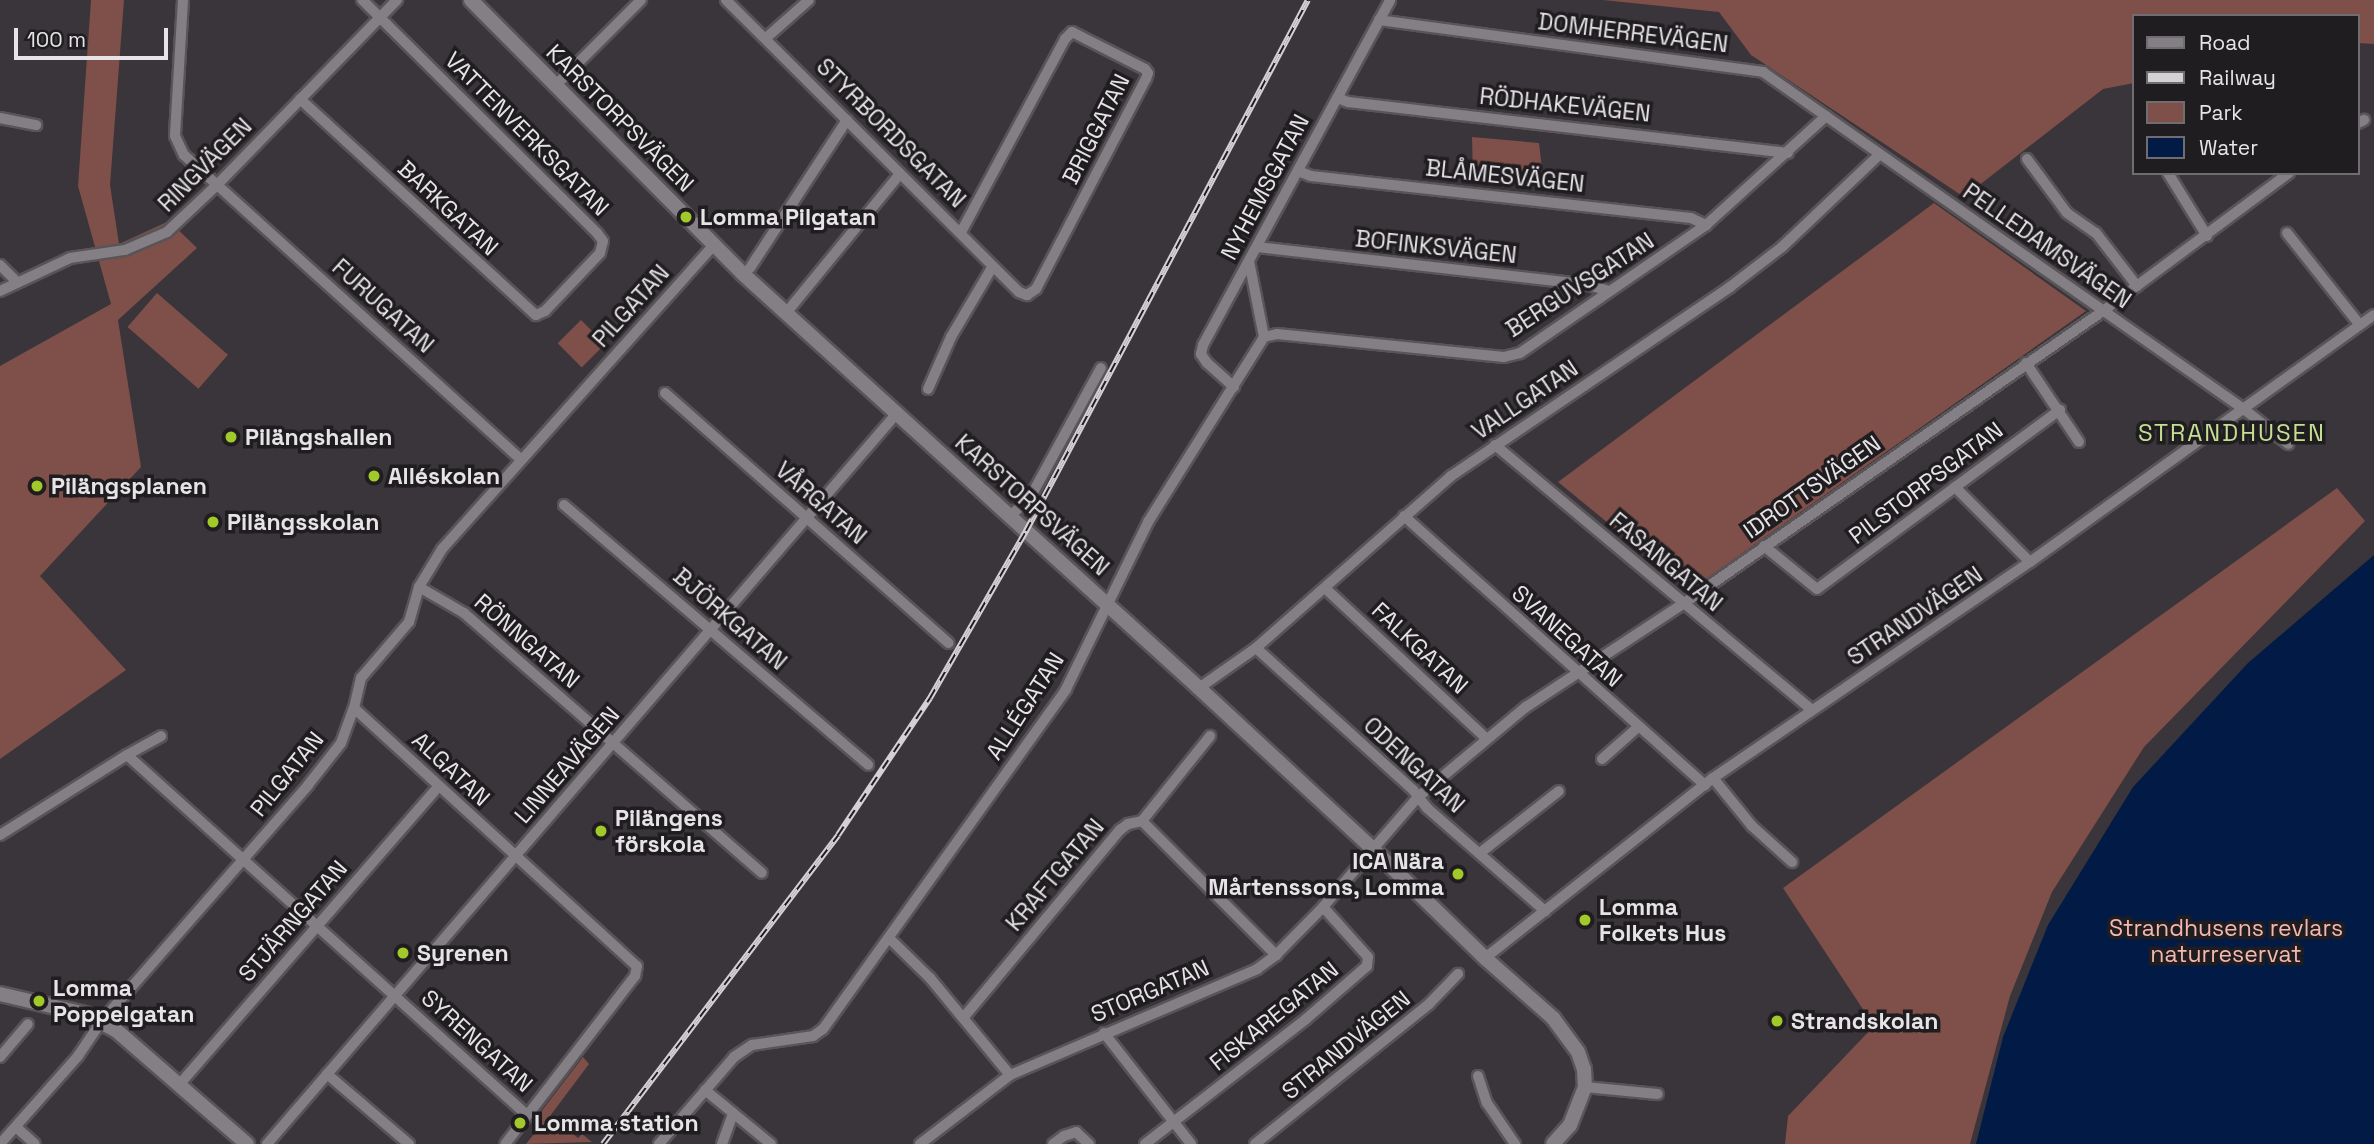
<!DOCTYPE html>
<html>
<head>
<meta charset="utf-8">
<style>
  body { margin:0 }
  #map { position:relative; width:2374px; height:1144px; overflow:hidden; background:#3a353a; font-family:"Space Grotesk",sans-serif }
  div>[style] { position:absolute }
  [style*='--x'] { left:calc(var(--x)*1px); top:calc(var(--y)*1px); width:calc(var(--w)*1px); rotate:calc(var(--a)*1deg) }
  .green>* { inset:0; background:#7f4f49; transform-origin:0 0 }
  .water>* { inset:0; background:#021b46 }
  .roads { filter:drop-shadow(2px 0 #585458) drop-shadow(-2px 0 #585458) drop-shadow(0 2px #585458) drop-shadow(0 -2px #585458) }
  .minor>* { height:10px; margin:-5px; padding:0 5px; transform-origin:5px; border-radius:5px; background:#847f85 }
  .tertiary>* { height:14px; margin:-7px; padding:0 7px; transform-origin:7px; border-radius:7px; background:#847f85 }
  .rail>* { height:6px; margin-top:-3px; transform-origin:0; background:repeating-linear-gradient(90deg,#201d20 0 10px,#d4d1d4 0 20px); box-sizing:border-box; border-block:2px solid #d4d1d4 }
  .dots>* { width:19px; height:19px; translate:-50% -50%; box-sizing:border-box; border:4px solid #201d20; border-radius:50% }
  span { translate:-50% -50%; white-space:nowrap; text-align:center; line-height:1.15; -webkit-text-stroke:7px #201d20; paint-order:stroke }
  .street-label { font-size:23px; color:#e7e4e7 }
  .poi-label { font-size:23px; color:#e7e4e7; font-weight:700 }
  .left { translate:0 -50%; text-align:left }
  .right { translate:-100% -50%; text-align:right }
  .park-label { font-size:23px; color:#f4b8b0 }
  .neighbourhood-label { font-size:24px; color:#c5de94; letter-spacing:2px }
  .legend { position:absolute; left:2132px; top:14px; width:228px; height:161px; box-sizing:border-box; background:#201d20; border:2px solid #706d70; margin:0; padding:9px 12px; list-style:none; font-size:21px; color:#e7e4e7 }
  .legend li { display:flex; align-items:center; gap:14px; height:35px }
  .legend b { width:35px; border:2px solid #706d70 }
  .scale { position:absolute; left:14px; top:28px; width:154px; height:32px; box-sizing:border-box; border:4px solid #e7e4e7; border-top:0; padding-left:9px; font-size:21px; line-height:24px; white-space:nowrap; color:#e7e4e7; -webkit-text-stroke:5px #201d20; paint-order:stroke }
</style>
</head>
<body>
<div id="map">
  <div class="green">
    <div style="clip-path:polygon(91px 0,124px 0,110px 185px,119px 244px,169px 221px,197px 248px,118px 320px,141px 467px,40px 576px,126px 670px,0 759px,0 366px,111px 304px,78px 186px)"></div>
    <div style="clip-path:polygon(1603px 0,2374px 0,2374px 44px,2358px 43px,2358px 16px,2134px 16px,2134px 83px,2103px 89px,1964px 197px,1751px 55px,1719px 12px)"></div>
    <div style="clip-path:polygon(1472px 137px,1539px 143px,1544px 186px,1473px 178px)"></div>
    <div style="clip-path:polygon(1934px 203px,2086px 311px,1690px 590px,1558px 482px)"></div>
    <div style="left:157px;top:293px;width:94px;height:45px;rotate:41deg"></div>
    <div style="left:581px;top:320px;width:34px;height:33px;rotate:45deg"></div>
    <div style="clip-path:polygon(2337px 488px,2365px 521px,2144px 747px,2052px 892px,2010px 996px,1970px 1144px,1785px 1144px,1788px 1116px,1874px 1026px,1783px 888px)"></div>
    <div style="clip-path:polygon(583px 1057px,589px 1064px,550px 1116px,578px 1138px,582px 1134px,592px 1142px,526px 1144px,542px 1124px,540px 1113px)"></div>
  </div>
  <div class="water">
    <div style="clip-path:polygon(2374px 555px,2374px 1144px,1976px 1144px,2003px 1037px,2048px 925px,2133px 787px,2248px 663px)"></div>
  </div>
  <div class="roads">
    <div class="minor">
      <div style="--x:183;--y:0;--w:136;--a:93.4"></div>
      <div style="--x:175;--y:136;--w:21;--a:65"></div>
      <div style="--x:184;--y:155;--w:453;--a:42.1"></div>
      <div style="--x:726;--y:0;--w:414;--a:44.9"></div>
      <div style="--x:1019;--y:292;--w:9;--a:21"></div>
      <div style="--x:1027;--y:295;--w:11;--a:-34"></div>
      <div style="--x:1036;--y:289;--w:237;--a:-62.4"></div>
      <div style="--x:1146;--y:79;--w:6;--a:-72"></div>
      <div style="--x:1148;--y:73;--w:5;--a:-127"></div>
      <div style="--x:1145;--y:69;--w:82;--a:-153.1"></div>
      <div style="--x:1072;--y:32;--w:10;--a:135"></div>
      <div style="--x:1065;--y:39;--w:219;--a:118.3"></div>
      <div style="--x:1379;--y:20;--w:388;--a:7.7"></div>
      <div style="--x:1763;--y:72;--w:589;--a:35.04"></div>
      <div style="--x:2245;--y:410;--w:55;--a:38.3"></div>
      <div style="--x:766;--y:38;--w:57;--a:-41.5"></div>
      <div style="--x:561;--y:80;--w:113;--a:-45"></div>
      <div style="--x:1338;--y:98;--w:11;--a:22"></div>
      <div style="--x:1348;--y:102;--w:443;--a:6.6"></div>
      <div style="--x:300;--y:99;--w:320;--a:42.5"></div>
      <div style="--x:536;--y:315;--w:10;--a:-24"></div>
      <div style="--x:545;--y:311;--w:80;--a:-46.5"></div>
      <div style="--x:600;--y:253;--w:12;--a:-76"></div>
      <div style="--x:603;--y:241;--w:10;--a:-127"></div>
      <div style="--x:597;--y:233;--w:331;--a:-135.2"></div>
      <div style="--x:0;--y:118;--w:37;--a:11"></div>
      <div style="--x:2358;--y:123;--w:7;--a:-27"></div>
      <div style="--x:2027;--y:159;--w:67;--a:53.5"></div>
      <div style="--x:2067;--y:213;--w:35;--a:35"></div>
      <div style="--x:2096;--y:233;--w:67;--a:52.3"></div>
      <div style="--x:1298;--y:171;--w:14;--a:21"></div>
      <div style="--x:1311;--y:176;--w:382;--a:6.3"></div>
      <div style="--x:1691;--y:218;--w:17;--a:25"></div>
      <div style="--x:2168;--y:173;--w:74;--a:58.2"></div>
      <div style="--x:2287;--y:233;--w:117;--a:51.6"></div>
      <div style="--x:1257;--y:247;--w:334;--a:6.5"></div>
      <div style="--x:1589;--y:285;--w:21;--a:17"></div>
      <div style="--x:0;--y:265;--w:24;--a:45"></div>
      <div style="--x:750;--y:268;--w:177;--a:-56.8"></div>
      <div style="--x:0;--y:291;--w:77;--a:-25.2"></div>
      <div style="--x:70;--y:258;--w:56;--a:-8.3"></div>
      <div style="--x:125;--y:250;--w:46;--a:-23.2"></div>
      <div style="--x:167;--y:232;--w:70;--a:-43.3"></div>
      <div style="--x:218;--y:184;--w:257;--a:-45.8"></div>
      <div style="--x:791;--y:307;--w:172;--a:-50.7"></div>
      <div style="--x:1264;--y:337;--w:13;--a:-13"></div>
      <div style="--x:1277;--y:334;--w:228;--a:5.8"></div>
      <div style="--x:1504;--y:357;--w:16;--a:-14"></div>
      <div style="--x:1520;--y:353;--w:226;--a:-34.5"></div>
      <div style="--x:1706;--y:225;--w:162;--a:-42.2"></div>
      <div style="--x:2026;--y:363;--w:95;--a:56.1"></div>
      <div style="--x:1234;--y:387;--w:36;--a:-138"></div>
      <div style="--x:1207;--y:363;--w:11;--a:-124"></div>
      <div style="--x:1201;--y:354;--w:9;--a:-77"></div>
      <div style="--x:1203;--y:345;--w:392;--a:-61.5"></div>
      <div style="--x:928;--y:389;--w:57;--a:-66.1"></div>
      <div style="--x:951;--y:337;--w:82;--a:-59.4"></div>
      <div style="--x:665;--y:393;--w:378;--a:41.4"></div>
      <div style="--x:1495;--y:445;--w:413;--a:39.9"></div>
      <div style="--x:1955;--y:487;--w:106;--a:45"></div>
      <div style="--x:564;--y:505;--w:400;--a:40.5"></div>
      <div style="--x:1010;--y:516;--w:27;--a:-42"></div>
      <div style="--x:1030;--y:498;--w:148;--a:-61.4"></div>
      <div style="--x:1404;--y:516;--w:404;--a:41.8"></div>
      <div style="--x:1764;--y:546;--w:68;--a:39.1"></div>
      <div style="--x:1817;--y:589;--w:302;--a:-36.4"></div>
      <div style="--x:419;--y:587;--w:52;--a:30"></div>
      <div style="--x:464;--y:613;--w:395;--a:41.1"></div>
      <div style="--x:1325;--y:588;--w:220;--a:43"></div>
      <div style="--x:1256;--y:648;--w:212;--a:42.1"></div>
      <div style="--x:1413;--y:790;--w:23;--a:52"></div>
      <div style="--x:1427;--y:808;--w:157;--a:41.1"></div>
      <div style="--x:1199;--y:688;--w:70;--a:-35.1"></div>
      <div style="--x:1256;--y:648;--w:260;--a:-41.4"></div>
      <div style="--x:1451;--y:476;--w:337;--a:-34.1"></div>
      <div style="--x:1730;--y:287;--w:66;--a:-37.6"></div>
      <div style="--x:1782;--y:247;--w:135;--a:-43.5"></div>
      <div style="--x:354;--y:708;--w:383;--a:42.4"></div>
      <div style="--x:637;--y:966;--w:10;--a:101"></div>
      <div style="--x:635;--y:976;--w:212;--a:127.7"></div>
      <div style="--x:127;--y:755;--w:39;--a:-29"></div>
      <div style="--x:1602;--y:759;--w:48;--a:-41.6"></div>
      <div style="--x:1713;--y:778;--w:62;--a:50.9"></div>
      <div style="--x:1752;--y:826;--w:54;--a:42"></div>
      <div style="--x:1142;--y:821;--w:190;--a:45"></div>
      <div style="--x:0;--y:835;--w:150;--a:-32.2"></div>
      <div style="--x:127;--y:755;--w:538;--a:41.99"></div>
      <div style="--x:1480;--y:853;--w:100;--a:-38.1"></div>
      <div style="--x:890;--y:939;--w:56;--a:44.3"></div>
      <div style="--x:930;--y:978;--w:126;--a:50.5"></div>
      <div style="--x:1485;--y:958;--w:290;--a:-38.3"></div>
      <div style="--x:1713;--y:778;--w:384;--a:-34.3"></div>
      <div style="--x:2030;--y:562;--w:423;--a:-35.7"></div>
      <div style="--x:964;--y:1017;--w:244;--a:-50.2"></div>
      <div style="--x:1120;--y:830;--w:10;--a:-37"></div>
      <div style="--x:1128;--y:824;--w:14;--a:-12"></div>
      <div style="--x:1142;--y:821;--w:109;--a:-51.3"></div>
      <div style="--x:1104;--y:1033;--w:141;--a:51.9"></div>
      <div style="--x:0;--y:1057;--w:43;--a:-49.7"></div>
      <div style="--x:327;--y:1074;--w:108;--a:40.5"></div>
      <div style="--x:1478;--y:1076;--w:28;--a:72"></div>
      <div style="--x:1487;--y:1103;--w:50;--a:55.7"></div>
      <div style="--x:179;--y:1085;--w:396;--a:-49"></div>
      <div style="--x:1585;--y:1087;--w:73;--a:5.5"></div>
      <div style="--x:705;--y:1090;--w:85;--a:39.3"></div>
      <div style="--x:16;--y:1127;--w:25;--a:42"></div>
      <div style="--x:0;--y:1144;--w:118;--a:-48.4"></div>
      <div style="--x:78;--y:1056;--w:40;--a:-56"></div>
      <div style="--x:100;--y:1023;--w:316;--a:-48.8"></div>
      <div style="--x:308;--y:785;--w:53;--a:-51.8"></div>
      <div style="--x:341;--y:743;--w:37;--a:-70"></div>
      <div style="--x:354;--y:708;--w:31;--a:-77"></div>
      <div style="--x:361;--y:678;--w:74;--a:-49.4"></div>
      <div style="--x:409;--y:622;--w:36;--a:-74"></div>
      <div style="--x:419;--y:587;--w:44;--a:-58.8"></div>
      <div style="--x:442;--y:549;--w:408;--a:-48.2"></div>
      <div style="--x:267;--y:1144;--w:965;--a:-49.24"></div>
      <div style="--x:659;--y:1144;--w:115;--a:-49.2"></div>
      <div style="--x:734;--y:1057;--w:22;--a:-34"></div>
      <div style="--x:752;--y:1045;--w:62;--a:-8.4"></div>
      <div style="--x:813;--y:1036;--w:12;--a:-35"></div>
      <div style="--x:823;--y:1029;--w:418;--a:-54.4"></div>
      <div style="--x:1066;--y:689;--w:186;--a:-63.8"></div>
      <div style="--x:1148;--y:522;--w:218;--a:-57.9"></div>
      <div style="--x:1264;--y:337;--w:77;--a:-101.2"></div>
      <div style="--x:722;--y:1144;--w:33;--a:-70"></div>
      <div style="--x:920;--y:1144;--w:113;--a:-37.5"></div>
      <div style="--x:1010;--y:1075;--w:269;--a:-23.2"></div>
      <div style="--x:1257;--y:969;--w:24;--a:-36"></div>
      <div style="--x:1276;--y:955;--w:67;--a:-45.6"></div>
      <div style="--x:1323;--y:907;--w:144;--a:-49.2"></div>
      <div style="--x:1417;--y:798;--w:142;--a:-39.9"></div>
      <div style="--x:1526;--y:707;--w:188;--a:-33.3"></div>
      <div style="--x:1683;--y:604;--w:512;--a:-34.9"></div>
      <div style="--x:2103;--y:311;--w:232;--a:-36.6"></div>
      <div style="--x:1053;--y:1144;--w:14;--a:-36"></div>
      <div style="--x:1064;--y:1136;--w:13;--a:-18"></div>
      <div style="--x:1076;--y:1132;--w:18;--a:43"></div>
      <div style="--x:1145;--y:1144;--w:204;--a:-37.8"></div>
      <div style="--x:1306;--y:1019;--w:81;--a:-41"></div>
      <div style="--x:1367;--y:966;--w:9;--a:-84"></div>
      <div style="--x:1368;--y:957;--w:67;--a:-132"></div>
      <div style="--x:1255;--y:1144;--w:223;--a:-38.8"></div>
      <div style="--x:1429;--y:1004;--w:42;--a:-46"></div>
    </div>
    <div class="tertiary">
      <div style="--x:471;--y:0;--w:385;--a:45.2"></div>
      <div style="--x:742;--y:273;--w:617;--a:42.24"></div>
      <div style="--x:1199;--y:688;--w:238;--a:42.8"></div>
      <div style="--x:1374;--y:850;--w:155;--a:44.2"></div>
      <div style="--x:1485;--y:958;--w:91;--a:41.4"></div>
      <div style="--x:1553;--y:1018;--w:42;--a:53.7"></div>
      <div style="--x:1578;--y:1052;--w:18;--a:71"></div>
      <div style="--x:1584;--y:1069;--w:18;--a:87"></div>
      <div style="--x:1585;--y:1087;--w:41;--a:111.5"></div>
      <div style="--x:1570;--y:1125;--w:25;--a:132"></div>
      <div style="--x:0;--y:994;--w:87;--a:13.2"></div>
      <div style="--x:85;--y:1014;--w:36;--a:28"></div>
      <div style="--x:117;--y:1031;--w:172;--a:41"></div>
    </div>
  </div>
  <div class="rail">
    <div style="--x:603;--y:1144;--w:388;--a:-52.7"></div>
    <div style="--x:838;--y:835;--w:165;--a:-56.1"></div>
    <div style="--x:930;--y:698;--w:193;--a:-60.1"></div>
    <div style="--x:1026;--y:531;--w:601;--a:-62.03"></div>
  </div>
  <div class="dots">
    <div style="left:686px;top:217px;background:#a1c929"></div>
    <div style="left:231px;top:437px;background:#a1c929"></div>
    <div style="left:374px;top:476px;background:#a1c929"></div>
    <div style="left:37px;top:486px;background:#a1c929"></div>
    <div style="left:213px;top:522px;background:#a1c929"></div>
    <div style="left:601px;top:831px;background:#a1c929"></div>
    <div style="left:1458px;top:874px;background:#a1c929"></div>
    <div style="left:1585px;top:920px;background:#a1c929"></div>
    <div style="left:403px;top:953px;background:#a1c929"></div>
    <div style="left:39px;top:1001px;background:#a1c929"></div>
    <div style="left:1777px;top:1021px;background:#a1c929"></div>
    <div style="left:520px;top:1123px;background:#a1c929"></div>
  </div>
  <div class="street-label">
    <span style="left:1633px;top:33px;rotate:7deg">DOMHERREVÄGEN</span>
    <span style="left:1565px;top:105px;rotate:6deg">RÖDHAKEVÄGEN</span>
    <span style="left:620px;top:118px;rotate:45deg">KARSTORPSVÄGEN</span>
    <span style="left:1096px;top:129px;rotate:-63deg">BRIGGATAN</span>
    <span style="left:891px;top:133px;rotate:45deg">STYRBORDSGATAN</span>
    <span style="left:527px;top:134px;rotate:45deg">VATTENVERKSGATAN</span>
    <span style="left:205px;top:165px;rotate:-45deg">RINGVÄGEN</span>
    <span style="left:1505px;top:176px;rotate:6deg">BLÅMESVÄGEN</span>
    <span style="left:1265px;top:187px;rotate:-62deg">NYHEMSGATAN</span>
    <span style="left:448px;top:208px;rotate:43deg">BARKGATAN</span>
    <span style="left:2047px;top:246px;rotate:35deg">PELLEDAMSVÄGEN</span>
    <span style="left:1436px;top:247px;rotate:6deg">BOFINKSVÄGEN</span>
    <span style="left:1580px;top:285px;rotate:-33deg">BERGUVSGATAN</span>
    <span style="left:383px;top:306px;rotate:42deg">FURUGATAN</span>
    <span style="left:631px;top:306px;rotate:-48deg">PILGATAN</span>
    <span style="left:1525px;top:400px;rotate:-34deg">VALLGATAN</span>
    <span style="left:1926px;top:483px;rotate:-37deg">PILSTORPSGATAN</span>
    <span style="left:1812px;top:487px;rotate:-35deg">IDROTTSVÄGEN</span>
    <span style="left:821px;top:503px;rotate:41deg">VÅRGATAN</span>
    <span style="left:1032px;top:505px;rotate:42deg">KARSTORPSVÄGEN</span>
    <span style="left:1666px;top:562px;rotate:40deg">FASANGATAN</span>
    <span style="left:1915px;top:616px;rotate:-34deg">STRANDVÄGEN</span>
    <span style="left:730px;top:619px;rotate:41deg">BJÖRKGATAN</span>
    <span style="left:1567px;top:636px;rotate:42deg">SVANEGATAN</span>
    <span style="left:527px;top:641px;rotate:41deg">RÖNNGATAN</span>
    <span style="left:1420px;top:648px;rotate:43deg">FALKGATAN</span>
    <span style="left:1025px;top:706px;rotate:-57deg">ALLÉGATAN</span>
    <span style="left:567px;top:765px;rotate:-49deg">LINNEAVÄGEN</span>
    <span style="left:1414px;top:765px;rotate:43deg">ODENGATAN</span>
    <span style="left:451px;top:769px;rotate:43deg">ALGATAN</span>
    <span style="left:287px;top:774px;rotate:-51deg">PILGATAN</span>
    <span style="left:1055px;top:875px;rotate:-50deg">KRAFTGATAN</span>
    <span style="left:293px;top:921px;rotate:-49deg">STJÄRNGATAN</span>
    <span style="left:1150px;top:991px;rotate:-23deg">STORGATAN</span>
    <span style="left:1274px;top:1016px;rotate:-39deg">FISKAREGATAN</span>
    <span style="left:477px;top:1041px;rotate:42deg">SYRENGATAN</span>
    <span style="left:1346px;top:1045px;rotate:-39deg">STRANDVÄGEN</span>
  </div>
  <div class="poi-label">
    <span class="left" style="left:700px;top:217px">Lomma Pilgatan</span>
    <span class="left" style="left:245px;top:437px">Pilängshallen</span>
    <span class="left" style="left:388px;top:476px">Alléskolan</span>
    <span class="left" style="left:51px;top:486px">Pilängsplanen</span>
    <span class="left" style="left:227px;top:522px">Pilängsskolan</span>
    <span class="left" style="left:615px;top:831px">Pilängens<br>förskola</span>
    <span class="right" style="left:1444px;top:874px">ICA Nära<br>Mårtenssons, Lomma</span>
    <span class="left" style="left:1599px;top:920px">Lomma<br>Folkets Hus</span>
    <span class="left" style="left:417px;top:953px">Syrenen</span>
    <span class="left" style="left:53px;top:1001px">Lomma<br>Poppelgatan</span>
    <span class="left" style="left:1791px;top:1021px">Strandskolan</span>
    <span class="left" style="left:534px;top:1123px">Lomma station</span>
  </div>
  <div class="park-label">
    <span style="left:2226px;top:941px">Strandhusens revlars<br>naturreservat</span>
  </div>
  <div class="neighbourhood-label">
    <span style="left:2232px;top:433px">STRANDHUSEN</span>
  </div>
  <ul class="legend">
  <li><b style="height:9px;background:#847f85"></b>Road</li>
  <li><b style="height:9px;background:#d4d1d4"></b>Railway</li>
  <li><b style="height:19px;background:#7f4f49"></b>Park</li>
  <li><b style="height:19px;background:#021b46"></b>Water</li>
  </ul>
  <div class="scale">100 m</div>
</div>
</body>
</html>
